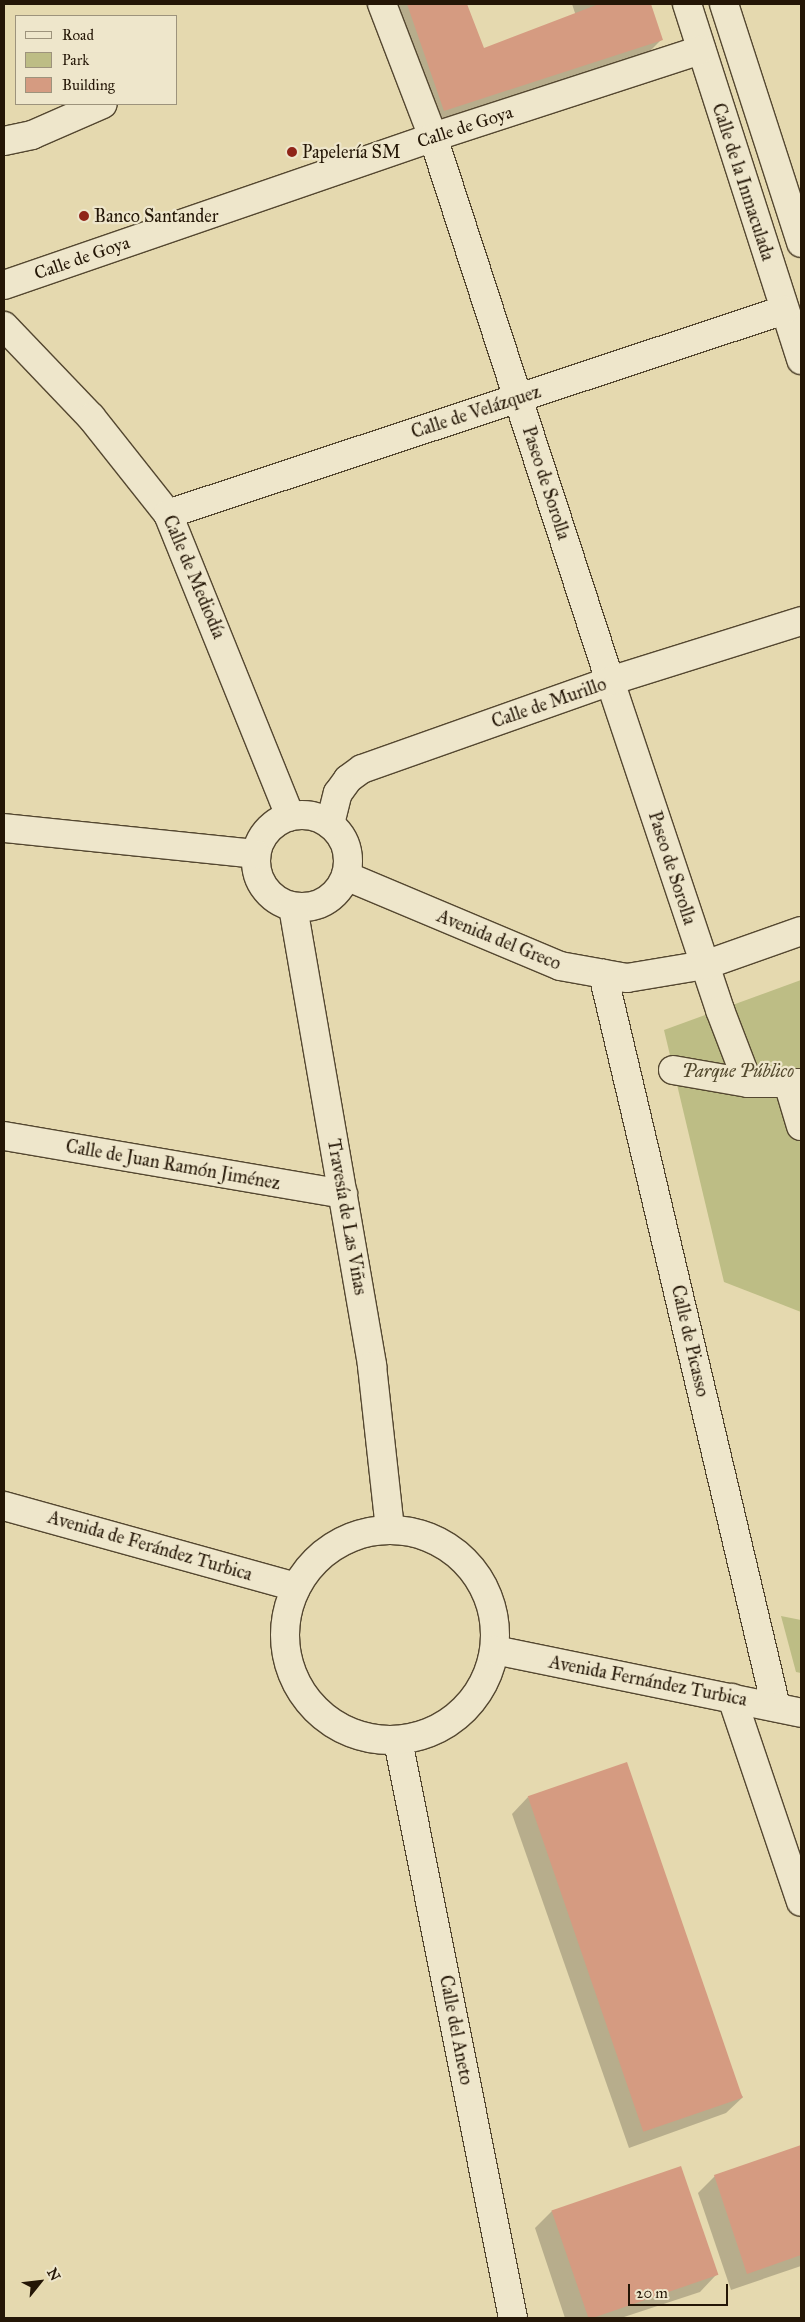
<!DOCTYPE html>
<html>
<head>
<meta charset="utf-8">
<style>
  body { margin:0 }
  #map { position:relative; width:805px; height:2322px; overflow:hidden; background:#e5d9af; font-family:"IM FELL Great Primer",serif }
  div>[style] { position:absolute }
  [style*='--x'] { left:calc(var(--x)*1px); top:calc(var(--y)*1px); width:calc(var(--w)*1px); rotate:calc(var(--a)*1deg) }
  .green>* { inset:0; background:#bdbd85 }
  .shadow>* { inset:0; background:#0003 }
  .building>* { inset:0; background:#d59b81; transform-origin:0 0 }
  .roads { filter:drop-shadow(1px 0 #544730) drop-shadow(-1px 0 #544730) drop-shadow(0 1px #544730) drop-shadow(0 -1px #544730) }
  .pedestrian>* { height:28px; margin:-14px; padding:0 14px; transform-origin:14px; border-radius:14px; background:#eee6cb }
  .minor>* { height:28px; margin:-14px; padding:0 14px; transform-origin:14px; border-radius:14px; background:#eee6cb }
  .minor>.ring { margin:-14px; padding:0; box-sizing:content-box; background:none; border:28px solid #eee6cb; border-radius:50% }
  .tertiary>* { height:28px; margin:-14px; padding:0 14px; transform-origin:14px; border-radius:14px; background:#eee6cb }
  .tertiary>.ring { margin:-14px; padding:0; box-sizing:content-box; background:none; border:28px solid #eee6cb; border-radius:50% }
  .dots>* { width:14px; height:14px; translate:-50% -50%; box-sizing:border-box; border:2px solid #eee6cb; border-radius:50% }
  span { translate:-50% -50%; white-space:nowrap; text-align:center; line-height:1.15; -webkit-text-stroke:4.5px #eee6cb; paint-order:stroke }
  .street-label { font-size:18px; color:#241606 }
  .poi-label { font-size:18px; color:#241606 }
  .left { translate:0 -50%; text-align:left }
  .park-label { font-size:18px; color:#52482c; font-style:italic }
  .frame { position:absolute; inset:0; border:5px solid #241606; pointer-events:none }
  .legend { position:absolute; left:15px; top:15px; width:162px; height:90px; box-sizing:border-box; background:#eee6cb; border:1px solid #9d937c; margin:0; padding:6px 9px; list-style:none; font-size:15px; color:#241606 }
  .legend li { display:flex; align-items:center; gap:10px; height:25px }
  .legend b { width:25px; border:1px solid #9d937c }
  .north { position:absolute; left:15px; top:2257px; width:50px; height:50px; -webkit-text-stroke:4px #eee6cb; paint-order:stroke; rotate:61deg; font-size:14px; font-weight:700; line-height:20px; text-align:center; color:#241606 }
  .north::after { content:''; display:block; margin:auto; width:18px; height:22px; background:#241606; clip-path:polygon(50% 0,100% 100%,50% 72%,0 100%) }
  .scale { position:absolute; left:628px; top:2284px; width:100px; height:22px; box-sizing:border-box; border:2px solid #241606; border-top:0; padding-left:6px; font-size:15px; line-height:18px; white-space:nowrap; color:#241606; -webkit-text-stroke:4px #eee6cb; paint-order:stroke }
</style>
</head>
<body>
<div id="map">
  <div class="green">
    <div style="clip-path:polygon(801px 980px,801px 1312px,724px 1282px,664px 1030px)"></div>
    <div style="clip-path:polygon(781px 1616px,801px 1620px,801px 1673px,796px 1672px)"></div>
  </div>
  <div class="shadow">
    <div style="clip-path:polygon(390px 4px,466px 4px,483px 50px,576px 16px,572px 4px,650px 4px,661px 40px,640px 61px,423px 131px)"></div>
    <div style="clip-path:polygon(528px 1797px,743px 2097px,726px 2113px,629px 2148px,512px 1814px)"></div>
    <div style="clip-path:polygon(801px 2147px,801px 2266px,731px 2290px,698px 2193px,715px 2176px)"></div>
    <div style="clip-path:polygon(552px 2211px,716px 2275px,700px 2292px,621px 2318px,565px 2318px,535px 2228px)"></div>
  </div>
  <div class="building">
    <div style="clip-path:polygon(407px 4px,467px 4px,484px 48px,599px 4px,651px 4px,663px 40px,444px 111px)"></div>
    <div style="left:627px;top:1762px;width:355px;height:105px;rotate:71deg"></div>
    <div style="clip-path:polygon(801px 2145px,801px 2255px,747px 2274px,714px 2175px)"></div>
    <div style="left:681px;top:2166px;width:115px;height:137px;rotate:71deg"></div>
  </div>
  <div class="roads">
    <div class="pedestrian">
      <div style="--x:382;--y:4;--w:142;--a:69"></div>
      <div style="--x:433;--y:137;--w:572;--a:71.98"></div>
      <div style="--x:610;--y:681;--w:347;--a:71.5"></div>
      <div style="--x:720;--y:1010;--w:78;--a:69"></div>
      <div style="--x:748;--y:1083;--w:53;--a:0"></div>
      <div style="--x:4;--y:141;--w:29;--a:-12"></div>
      <div style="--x:32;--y:135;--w:77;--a:-23.6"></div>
      <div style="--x:673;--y:1070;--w:76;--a:9.8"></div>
      <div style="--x:788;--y:1083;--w:45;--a:73.2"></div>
    </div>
    <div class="minor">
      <div style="--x:687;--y:4;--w:374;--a:72.2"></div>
      <div style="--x:4;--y:285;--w:454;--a:-19"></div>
      <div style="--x:433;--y:137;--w:282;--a:-18"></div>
      <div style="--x:4;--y:326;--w:126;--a:46.3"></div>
      <div style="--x:91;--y:417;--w:124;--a:51.6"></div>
      <div style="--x:168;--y:514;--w:326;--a:68"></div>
      <div style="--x:168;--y:514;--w:649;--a:-18.32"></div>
      <div class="ring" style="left:256px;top:815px;width:64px;height:64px"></div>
      <div style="--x:330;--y:824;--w:32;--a:-76"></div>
      <div style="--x:338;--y:793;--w:17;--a:-54"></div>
      <div style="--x:348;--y:779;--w:17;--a:-36"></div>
      <div style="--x:362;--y:769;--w:263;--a:-19.5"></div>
      <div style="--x:610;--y:681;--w:200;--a:-17.4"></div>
      <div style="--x:4;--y:828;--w:253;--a:5.9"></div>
      <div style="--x:346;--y:876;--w:232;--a:22.8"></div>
      <div style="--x:560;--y:966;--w:68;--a:10.2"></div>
      <div style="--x:627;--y:978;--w:79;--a:-9.5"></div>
      <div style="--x:705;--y:965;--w:102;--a:-19.5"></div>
      <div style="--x:293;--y:907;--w:466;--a:80.2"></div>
      <div style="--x:372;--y:1366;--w:164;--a:83.7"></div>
      <div style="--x:603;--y:974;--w:753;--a:76.72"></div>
      <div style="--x:4;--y:1136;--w:344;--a:9.7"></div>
      <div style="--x:732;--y:1698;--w:215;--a:71.3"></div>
      <div style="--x:398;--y:1741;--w:588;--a:78.73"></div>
    </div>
    <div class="tertiary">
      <div style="--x:724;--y:4;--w:251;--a:72.1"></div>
      <div style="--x:4;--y:1506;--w:303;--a:15.5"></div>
      <div class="ring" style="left:285px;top:1530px;width:182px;height:182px"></div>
      <div style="--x:495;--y:1650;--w:312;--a:11.6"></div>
    </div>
  </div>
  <div class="dots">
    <div style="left:292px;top:152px;background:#8f2418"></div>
    <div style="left:84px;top:216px;background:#8f2418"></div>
  </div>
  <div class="street-label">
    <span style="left:465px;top:127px;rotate:-18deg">Calle de Goya</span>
    <span style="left:743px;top:182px;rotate:72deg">Calle de la Inmaculada</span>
    <span style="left:82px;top:258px;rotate:-19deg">Calle de Goya</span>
    <span style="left:476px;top:412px;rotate:-18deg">Calle de Velázquez</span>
    <span style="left:546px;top:483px;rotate:72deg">Paseo de Sorolla</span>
    <span style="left:194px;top:577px;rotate:67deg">Calle de Mediodía</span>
    <span style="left:549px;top:703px;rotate:-19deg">Calle de Murillo</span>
    <span style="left:672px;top:868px;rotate:72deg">Paseo de Sorolla</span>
    <span style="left:499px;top:940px;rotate:22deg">Avenida del Greco</span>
    <span style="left:173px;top:1165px;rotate:10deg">Calle de Juan Ramón Jiménez</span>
    <span style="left:347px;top:1217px;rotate:80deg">Travesía de Las Viñas</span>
    <span style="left:690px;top:1341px;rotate:77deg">Calle de Picasso</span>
    <span style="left:150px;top:1546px;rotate:16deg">Avenida de Ferández Turbica</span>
    <span style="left:648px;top:1681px;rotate:11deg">Avenida Fernández Turbica</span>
    <span style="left:456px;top:2030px;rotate:79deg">Calle del Aneto</span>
  </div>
  <div class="poi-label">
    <span class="left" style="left:302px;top:152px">Papelería SM</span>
    <span class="left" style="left:94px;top:216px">Banco Santander</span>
  </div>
  <div class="park-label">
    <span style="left:738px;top:1071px">Parque Público</span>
  </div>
  <div class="frame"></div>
  <ul class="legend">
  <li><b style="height:6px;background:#eee6cb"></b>Road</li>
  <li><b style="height:14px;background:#bdbd85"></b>Park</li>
  <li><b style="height:14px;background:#d59b81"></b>Building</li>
  </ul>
  <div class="north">N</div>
  <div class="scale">20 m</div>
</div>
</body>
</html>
